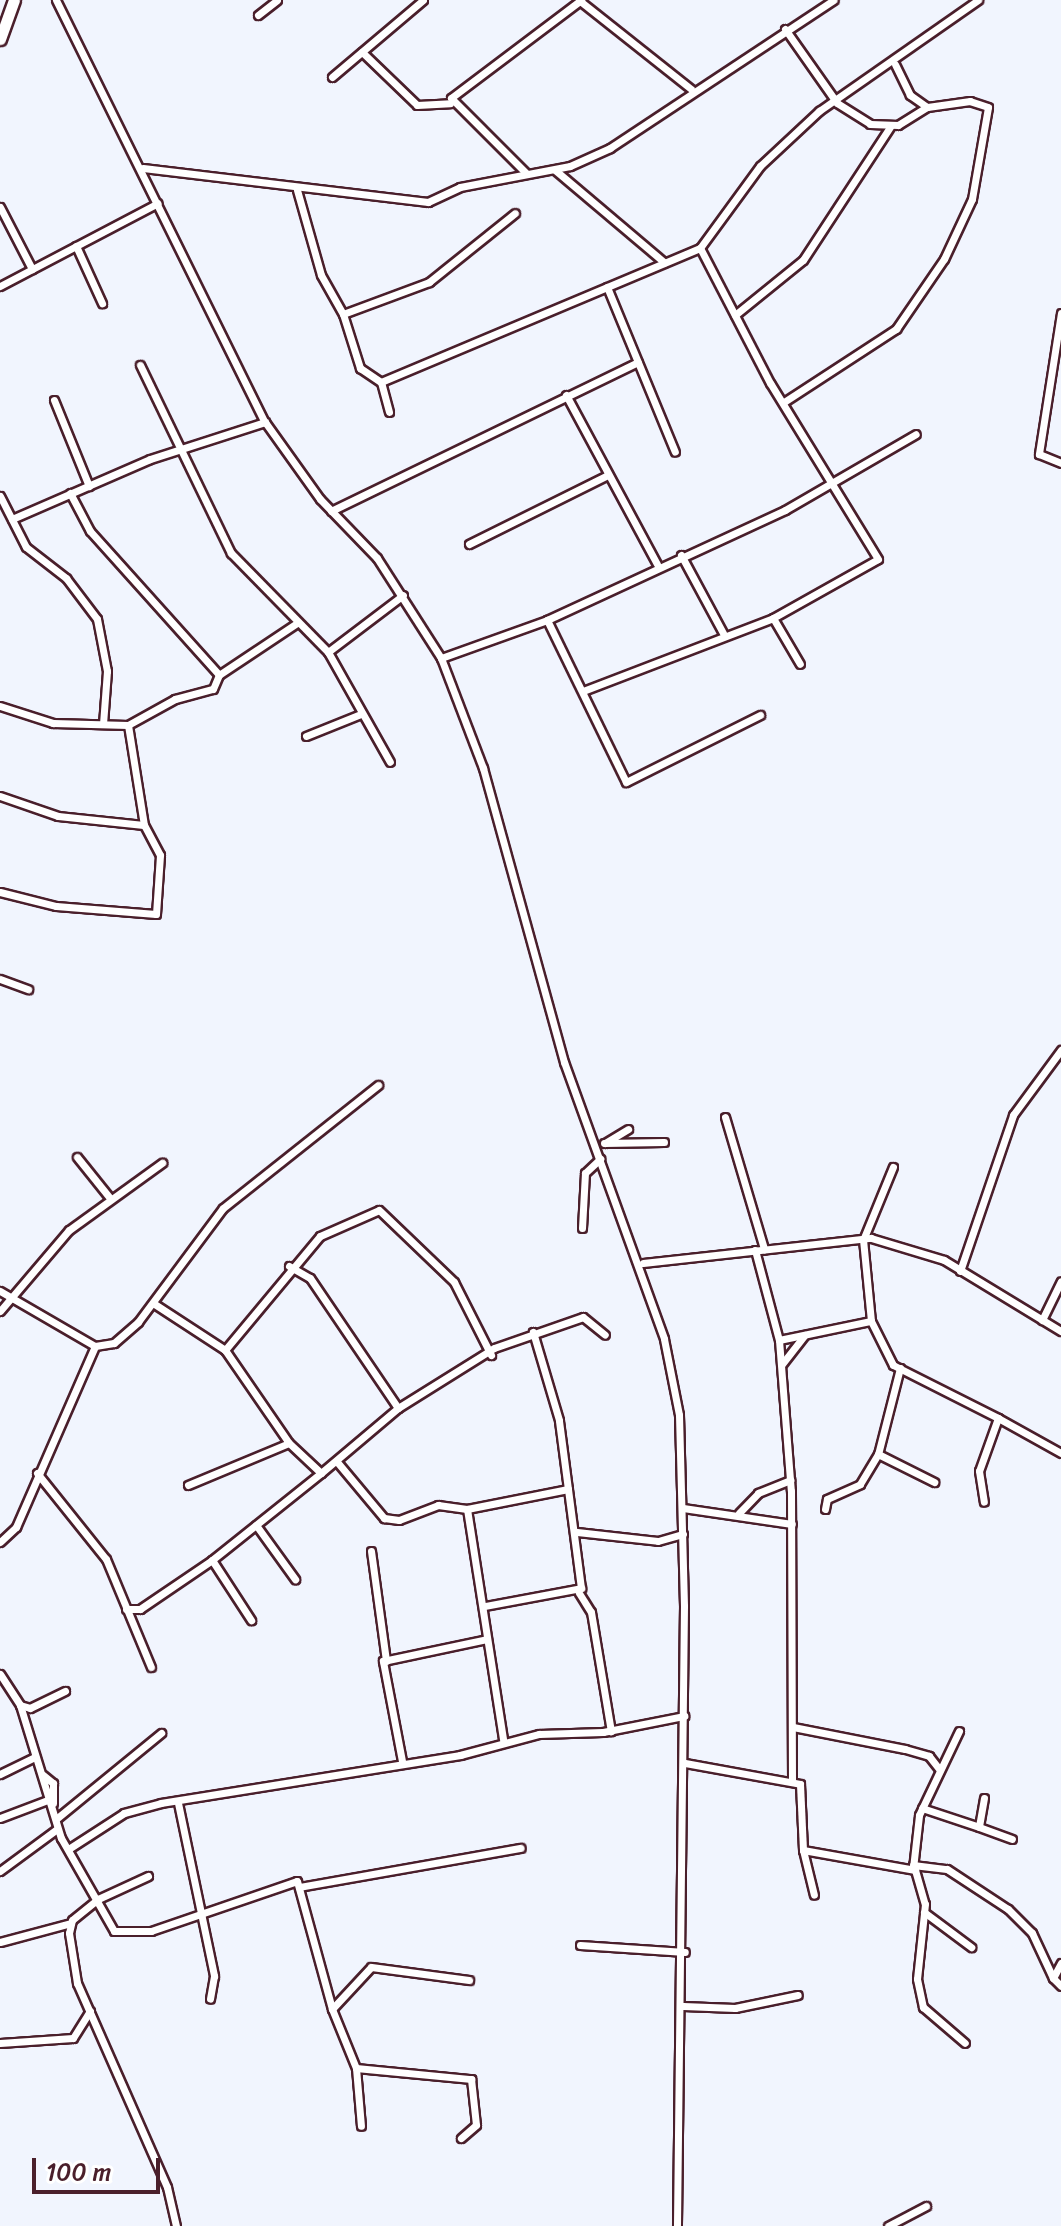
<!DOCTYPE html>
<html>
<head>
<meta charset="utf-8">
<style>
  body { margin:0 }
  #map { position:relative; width:1061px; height:2226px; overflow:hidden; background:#f1f5fe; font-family:Sriracha,sans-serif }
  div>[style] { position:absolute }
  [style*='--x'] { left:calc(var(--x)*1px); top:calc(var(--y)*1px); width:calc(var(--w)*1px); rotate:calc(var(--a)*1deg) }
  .roads { filter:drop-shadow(2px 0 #4a1f2b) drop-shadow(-2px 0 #4a1f2b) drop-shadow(0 2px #4a1f2b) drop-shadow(0 -2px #4a1f2b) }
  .street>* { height:7px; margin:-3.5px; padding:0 3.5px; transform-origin:3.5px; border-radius:3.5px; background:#fff }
  .secondary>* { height:11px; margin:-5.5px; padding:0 5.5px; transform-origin:5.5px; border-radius:5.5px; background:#fff }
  span { translate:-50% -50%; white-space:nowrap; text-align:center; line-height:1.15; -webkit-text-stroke:6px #fff; paint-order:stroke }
  .scale { position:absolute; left:32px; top:2158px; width:128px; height:36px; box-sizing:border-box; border:4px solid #4a1f2b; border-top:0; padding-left:10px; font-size:24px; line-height:28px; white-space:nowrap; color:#4a1f2b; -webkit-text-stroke:6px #fff; paint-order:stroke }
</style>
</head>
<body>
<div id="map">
  <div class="roads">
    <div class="street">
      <div style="--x:56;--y:0;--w:471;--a:63.7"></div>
      <div style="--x:265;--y:422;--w:95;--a:54.5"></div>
      <div style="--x:320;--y:499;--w:82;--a:46"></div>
      <div style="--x:377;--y:558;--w:119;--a:57.4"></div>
      <div style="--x:441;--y:658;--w:118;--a:69.1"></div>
      <div style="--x:483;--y:768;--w:305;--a:74.6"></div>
      <div style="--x:564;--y:1062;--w:294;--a:70.1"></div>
      <div style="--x:664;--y:1339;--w:77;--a:78.8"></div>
      <div style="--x:679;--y:1415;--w:191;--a:88.5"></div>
      <div style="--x:684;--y:1606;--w:620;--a:90.65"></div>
      <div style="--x:580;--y:1;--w:142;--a:38.4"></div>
      <div style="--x:258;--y:15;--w:24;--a:-38"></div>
      <div style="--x:785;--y:29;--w:90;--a:54.9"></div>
      <div style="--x:837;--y:103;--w:39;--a:32"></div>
      <div style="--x:870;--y:124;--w:28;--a:2"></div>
      <div style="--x:898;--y:125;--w:34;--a:-32"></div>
      <div style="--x:362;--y:52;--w:76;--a:43.9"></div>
      <div style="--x:417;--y:105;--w:33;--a:-3"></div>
      <div style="--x:332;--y:77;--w:119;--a:-40.2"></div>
      <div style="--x:143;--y:168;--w:287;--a:6.8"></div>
      <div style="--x:428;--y:202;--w:35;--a:-25"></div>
      <div style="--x:460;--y:187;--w:112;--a:-10.8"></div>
      <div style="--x:570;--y:166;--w:44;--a:-24.2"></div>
      <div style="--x:610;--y:148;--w:268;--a:-33.5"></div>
      <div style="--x:555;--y:170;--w:143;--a:40.2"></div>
      <div style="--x:526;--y:173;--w:106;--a:-135"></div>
      <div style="--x:451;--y:98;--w:163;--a:-37"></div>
      <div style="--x:297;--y:190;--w:88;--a:74.2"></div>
      <div style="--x:321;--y:275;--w:45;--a:60.6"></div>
      <div style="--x:343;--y:314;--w:57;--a:72.5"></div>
      <div style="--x:360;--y:368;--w:25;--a:34"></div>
      <div style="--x:381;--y:382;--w:31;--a:75"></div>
      <div style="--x:0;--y:207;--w:70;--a:62.7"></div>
      <div style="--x:76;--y:246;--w:63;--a:65.5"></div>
      <div style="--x:0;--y:286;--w:178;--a:-27.7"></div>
      <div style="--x:607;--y:287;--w:178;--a:67.6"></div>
      <div style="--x:1061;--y:313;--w:143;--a:98.9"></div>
      <div style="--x:1039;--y:454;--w:24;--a:22"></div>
      <div style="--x:343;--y:314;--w:92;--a:-20.4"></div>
      <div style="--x:429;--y:282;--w:110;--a:-38.7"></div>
      <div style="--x:735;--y:315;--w:87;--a:-39"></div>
      <div style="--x:803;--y:260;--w:159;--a:-56.8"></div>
      <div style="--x:140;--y:365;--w:209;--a:64.2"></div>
      <div style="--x:231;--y:553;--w:139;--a:45.6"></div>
      <div style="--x:328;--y:652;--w:126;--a:60.6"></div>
      <div style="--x:381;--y:382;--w:346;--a:-22.8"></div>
      <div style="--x:700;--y:248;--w:102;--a:-53.8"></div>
      <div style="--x:760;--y:166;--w:81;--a:-43"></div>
      <div style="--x:819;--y:111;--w:194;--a:-34.9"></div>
      <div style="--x:566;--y:395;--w:192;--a:61.7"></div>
      <div style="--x:54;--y:400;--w:93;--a:67.9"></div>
      <div style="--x:784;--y:402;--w:134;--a:-33.1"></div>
      <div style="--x:896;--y:329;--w:85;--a:-55.6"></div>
      <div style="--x:944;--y:259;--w:66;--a:-65"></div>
      <div style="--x:972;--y:199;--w:93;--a:-80.1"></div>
      <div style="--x:988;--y:107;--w:19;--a:-162"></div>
      <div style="--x:970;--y:101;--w:43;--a:172.1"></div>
      <div style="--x:927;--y:107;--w:21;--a:-145"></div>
      <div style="--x:910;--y:95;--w:34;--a:-116"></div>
      <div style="--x:70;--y:493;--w:43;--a:62.2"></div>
      <div style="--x:90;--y:531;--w:193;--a:48.1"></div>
      <div style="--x:0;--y:496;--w:57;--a:63"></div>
      <div style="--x:26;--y:547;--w:51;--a:37.8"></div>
      <div style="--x:66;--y:578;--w:51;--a:52.9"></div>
      <div style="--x:97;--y:619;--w:53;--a:79.1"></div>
      <div style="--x:107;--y:671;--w:53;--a:94.3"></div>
      <div style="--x:331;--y:511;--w:341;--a:-25.9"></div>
      <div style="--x:12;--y:519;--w:150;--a:-23.5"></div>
      <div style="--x:150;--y:459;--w:121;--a:-17.8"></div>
      <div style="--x:469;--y:544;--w:153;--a:-26.4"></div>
      <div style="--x:681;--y:555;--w:89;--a:61.7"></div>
      <div style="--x:773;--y:618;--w:53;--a:59.6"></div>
      <div style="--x:547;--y:620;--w:180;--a:64"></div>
      <div style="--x:626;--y:782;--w:150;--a:-26.6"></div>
      <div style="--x:328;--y:652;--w:94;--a:-37.2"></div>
      <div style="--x:441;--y:658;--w:113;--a:-19.7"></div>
      <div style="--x:547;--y:620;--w:262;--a:-24.8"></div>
      <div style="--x:785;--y:510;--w:151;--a:-30.1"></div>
      <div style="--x:583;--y:691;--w:204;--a:-21"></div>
      <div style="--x:773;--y:618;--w:120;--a:-29.3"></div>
      <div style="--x:878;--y:559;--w:206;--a:-121.5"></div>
      <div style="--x:770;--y:383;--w:152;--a:-117.4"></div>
      <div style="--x:0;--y:706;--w:56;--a:17.8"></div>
      <div style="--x:53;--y:723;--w:75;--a:1.5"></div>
      <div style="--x:128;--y:725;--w:54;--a:-29"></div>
      <div style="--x:175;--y:699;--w:39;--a:-15"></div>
      <div style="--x:213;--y:689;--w:15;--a:-67"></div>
      <div style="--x:219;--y:675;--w:94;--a:-33.7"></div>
      <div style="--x:306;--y:736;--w:59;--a:-21.8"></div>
      <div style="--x:0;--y:796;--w:61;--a:19"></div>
      <div style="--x:58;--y:816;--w:86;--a:6"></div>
      <div style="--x:0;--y:892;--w:58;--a:14"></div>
      <div style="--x:56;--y:906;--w:100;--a:4.6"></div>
      <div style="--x:156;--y:914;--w:59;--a:-86.1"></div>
      <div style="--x:160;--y:855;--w:34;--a:-118"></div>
      <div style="--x:144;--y:825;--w:101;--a:-99.1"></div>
      <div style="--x:0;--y:979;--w:30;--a:20"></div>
      <div style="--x:725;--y:1117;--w:138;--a:73.5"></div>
      <div style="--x:604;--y:1143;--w:60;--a:-1"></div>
      <div style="--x:605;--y:1143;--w:27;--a:-31"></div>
      <div style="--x:77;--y:1157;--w:51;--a:51.3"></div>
      <div style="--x:582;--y:1228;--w:55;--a:-86.9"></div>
      <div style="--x:585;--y:1173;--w:21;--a:-43"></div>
      <div style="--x:755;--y:1250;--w:93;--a:75.1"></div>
      <div style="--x:779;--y:1340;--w:94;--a:-11.7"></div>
      <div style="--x:643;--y:1263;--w:229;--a:-6.3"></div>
      <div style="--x:871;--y:1238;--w:76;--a:16.8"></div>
      <div style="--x:944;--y:1260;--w:137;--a:31.3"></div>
      <div style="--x:289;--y:1266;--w:24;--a:30"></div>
      <div style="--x:310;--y:1278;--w:157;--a:55.9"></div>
      <div style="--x:960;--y:1271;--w:165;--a:-71.2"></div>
      <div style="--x:1013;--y:1115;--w:81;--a:-53.6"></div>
      <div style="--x:0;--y:1291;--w:110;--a:30.1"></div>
      <div style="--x:95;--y:1346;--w:19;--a:-9"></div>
      <div style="--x:114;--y:1343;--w:32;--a:-41"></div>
      <div style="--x:138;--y:1322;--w:142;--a:-53.3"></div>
      <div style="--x:223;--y:1208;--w:198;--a:-38.4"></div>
      <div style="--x:153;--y:1303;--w:86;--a:33.1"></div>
      <div style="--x:225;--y:1350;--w:113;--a:55.5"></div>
      <div style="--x:289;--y:1443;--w:44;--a:43.2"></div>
      <div style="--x:321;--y:1473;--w:101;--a:-40.2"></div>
      <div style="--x:398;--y:1408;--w:113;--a:-32"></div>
      <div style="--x:494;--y:1348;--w:94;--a:-19.2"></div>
      <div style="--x:583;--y:1317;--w:28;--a:39"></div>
      <div style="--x:0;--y:1311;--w:106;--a:-49.6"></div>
      <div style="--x:69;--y:1230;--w:115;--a:-35.8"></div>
      <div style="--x:1042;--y:1320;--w:43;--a:-64"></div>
      <div style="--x:871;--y:1321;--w:49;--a:63.4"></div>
      <div style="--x:893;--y:1365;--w:118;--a:26.8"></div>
      <div style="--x:998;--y:1418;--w:56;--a:109.7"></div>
      <div style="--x:979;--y:1471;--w:31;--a:81"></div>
      <div style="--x:871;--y:1321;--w:81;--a:-95.6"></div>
      <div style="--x:863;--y:1240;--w:79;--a:-67.7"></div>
      <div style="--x:779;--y:1340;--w:151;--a:85.5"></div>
      <div style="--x:791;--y:1491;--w:288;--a:89.8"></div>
      <div style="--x:225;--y:1350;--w:148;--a:-50.2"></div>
      <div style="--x:320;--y:1236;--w:64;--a:-23.8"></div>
      <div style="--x:379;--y:1210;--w:104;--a:43.8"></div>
      <div style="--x:454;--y:1282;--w:82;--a:63.1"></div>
      <div style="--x:782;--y:1364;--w:37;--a:-52"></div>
      <div style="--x:900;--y:1368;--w:89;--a:104.3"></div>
      <div style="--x:878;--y:1454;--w:63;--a:26.6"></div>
      <div style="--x:998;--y:1418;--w:72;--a:29.1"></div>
      <div style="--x:338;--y:1463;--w:72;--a:50.1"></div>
      <div style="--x:384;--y:1518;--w:15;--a:8"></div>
      <div style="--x:399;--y:1520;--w:42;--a:-21"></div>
      <div style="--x:438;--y:1505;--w:29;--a:8"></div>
      <div style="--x:467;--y:1509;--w:234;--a:81.1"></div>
      <div style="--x:37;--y:1473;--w:110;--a:51.3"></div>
      <div style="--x:106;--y:1559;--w:117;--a:67.4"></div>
      <div style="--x:188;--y:1485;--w:109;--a:-22.6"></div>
      <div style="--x:683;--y:1508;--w:110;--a:8.4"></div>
      <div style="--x:467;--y:1509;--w:103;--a:-11.2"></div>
      <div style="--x:825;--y:1509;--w:10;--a:-79"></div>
      <div style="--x:827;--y:1499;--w:36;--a:-24"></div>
      <div style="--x:860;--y:1484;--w:35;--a:-59"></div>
      <div style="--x:739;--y:1513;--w:28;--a:-46"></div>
      <div style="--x:758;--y:1493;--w:35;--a:-22"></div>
      <div style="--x:256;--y:1525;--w:67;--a:54.2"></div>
      <div style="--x:577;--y:1532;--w:81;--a:6.3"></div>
      <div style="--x:658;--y:1541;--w:26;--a:-16"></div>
      <div style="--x:0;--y:1542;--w:22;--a:-43"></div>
      <div style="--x:16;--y:1527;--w:197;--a:-66.4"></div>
      <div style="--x:371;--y:1551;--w:111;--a:82.2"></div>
      <div style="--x:212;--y:1560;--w:72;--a:57"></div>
      <div style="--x:579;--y:1593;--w:22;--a:58"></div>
      <div style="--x:591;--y:1612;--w:121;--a:80.5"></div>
      <div style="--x:485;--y:1606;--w:98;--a:-10.6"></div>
      <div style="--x:581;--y:1588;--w:169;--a:-97.5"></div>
      <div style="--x:559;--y:1420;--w:92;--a:-106.5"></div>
      <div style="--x:126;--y:1609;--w:14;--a:0"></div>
      <div style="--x:140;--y:1609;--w:87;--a:-34.2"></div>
      <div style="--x:212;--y:1560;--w:139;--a:-38.6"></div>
      <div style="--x:0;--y:1674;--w:37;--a:57"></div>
      <div style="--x:20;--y:1705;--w:139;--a:72.9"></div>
      <div style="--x:61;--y:1838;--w:107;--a:60.3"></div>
      <div style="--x:114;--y:1931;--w:37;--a:0"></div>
      <div style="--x:151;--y:1931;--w:154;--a:-18.9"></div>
      <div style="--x:297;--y:1881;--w:133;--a:74.7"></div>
      <div style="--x:332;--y:2009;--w:64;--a:67.9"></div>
      <div style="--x:356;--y:2068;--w:116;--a:5.5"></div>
      <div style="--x:471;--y:2079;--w:46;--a:83.8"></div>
      <div style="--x:476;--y:2125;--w:20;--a:139"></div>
      <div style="--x:20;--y:1705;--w:10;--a:17"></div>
      <div style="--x:30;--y:1708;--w:39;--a:-26"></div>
      <div style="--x:793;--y:1727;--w:114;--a:11.1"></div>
      <div style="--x:905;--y:1749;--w:25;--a:16"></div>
      <div style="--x:929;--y:1756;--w:16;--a:52"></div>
      <div style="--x:402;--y:1761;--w:102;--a:-100.8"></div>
      <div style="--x:383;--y:1661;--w:106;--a:-11.9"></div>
      <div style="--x:685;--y:1763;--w:117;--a:10.3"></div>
      <div style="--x:800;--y:1784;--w:66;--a:87.4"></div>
      <div style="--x:0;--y:1774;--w:39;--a:-26"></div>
      <div style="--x:43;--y:1775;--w:13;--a:39"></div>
      <div style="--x:53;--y:1783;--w:20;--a:90"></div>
      <div style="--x:984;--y:1798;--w:29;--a:100"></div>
      <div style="--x:979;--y:1827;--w:35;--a:20"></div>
      <div style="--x:178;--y:1803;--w:177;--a:78.2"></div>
      <div style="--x:214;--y:1976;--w:23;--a:100"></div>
      <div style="--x:922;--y:1808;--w:60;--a:18.4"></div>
      <div style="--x:0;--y:1818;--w:53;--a:-20.8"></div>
      <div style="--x:56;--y:1819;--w:136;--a:-39.3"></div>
      <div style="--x:70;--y:1848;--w:64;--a:-32.9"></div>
      <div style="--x:124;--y:1813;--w:38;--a:-15"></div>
      <div style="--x:161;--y:1803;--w:303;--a:-9.1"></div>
      <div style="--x:460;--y:1755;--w:82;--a:-14.9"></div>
      <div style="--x:539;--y:1734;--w:64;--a:-1.8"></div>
      <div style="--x:603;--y:1732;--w:83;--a:-11.2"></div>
      <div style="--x:803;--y:1850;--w:114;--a:10.1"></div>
      <div style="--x:915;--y:1870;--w:35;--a:74"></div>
      <div style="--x:925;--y:1904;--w:75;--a:96.1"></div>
      <div style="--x:917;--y:1979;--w:29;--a:78"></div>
      <div style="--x:923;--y:2007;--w:55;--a:40.6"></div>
      <div style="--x:803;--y:1850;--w:46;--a:76.3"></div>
      <div style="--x:913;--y:1865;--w:34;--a:7"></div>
      <div style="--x:947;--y:1869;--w:73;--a:33.3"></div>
      <div style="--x:1008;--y:1909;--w:34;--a:45"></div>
      <div style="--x:1032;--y:1933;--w:50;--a:65"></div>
      <div style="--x:913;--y:1868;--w:53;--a:-83.5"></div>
      <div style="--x:919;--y:1815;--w:93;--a:-64.5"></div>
      <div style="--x:0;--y:1871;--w:71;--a:-36.4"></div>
      <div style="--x:148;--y:1876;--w:55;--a:155.3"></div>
      <div style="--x:98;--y:1899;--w:33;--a:141"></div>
      <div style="--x:72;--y:1920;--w:13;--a:103"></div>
      <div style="--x:69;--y:1933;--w:51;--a:80.9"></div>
      <div style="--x:77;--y:1983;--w:223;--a:66.2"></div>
      <div style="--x:167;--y:2187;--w:40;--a:77"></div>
      <div style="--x:299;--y:1887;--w:225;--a:-10"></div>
      <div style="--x:924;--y:1912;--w:59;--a:36.7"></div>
      <div style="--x:0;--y:1942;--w:73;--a:-15"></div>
      <div style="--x:580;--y:1945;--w:105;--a:3.8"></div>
      <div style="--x:1061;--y:1963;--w:17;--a:118"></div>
      <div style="--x:1053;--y:1978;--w:11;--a:45"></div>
      <div style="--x:683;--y:2006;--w:52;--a:2.2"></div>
      <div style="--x:735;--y:2008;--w:64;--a:-11.7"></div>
      <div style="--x:332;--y:2009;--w:57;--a:-47.1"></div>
      <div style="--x:371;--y:1967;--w:99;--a:7.6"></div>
      <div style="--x:0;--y:2043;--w:73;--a:-3.9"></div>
      <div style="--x:73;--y:2038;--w:32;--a:-58"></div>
      <div style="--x:356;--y:2068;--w:58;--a:85.1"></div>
      <div style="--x:888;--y:2226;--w:43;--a:-27.8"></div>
    </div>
    <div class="secondary">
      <div style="--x:0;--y:39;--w:41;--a:-70.3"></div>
    </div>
  </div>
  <div class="scale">100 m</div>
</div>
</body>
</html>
